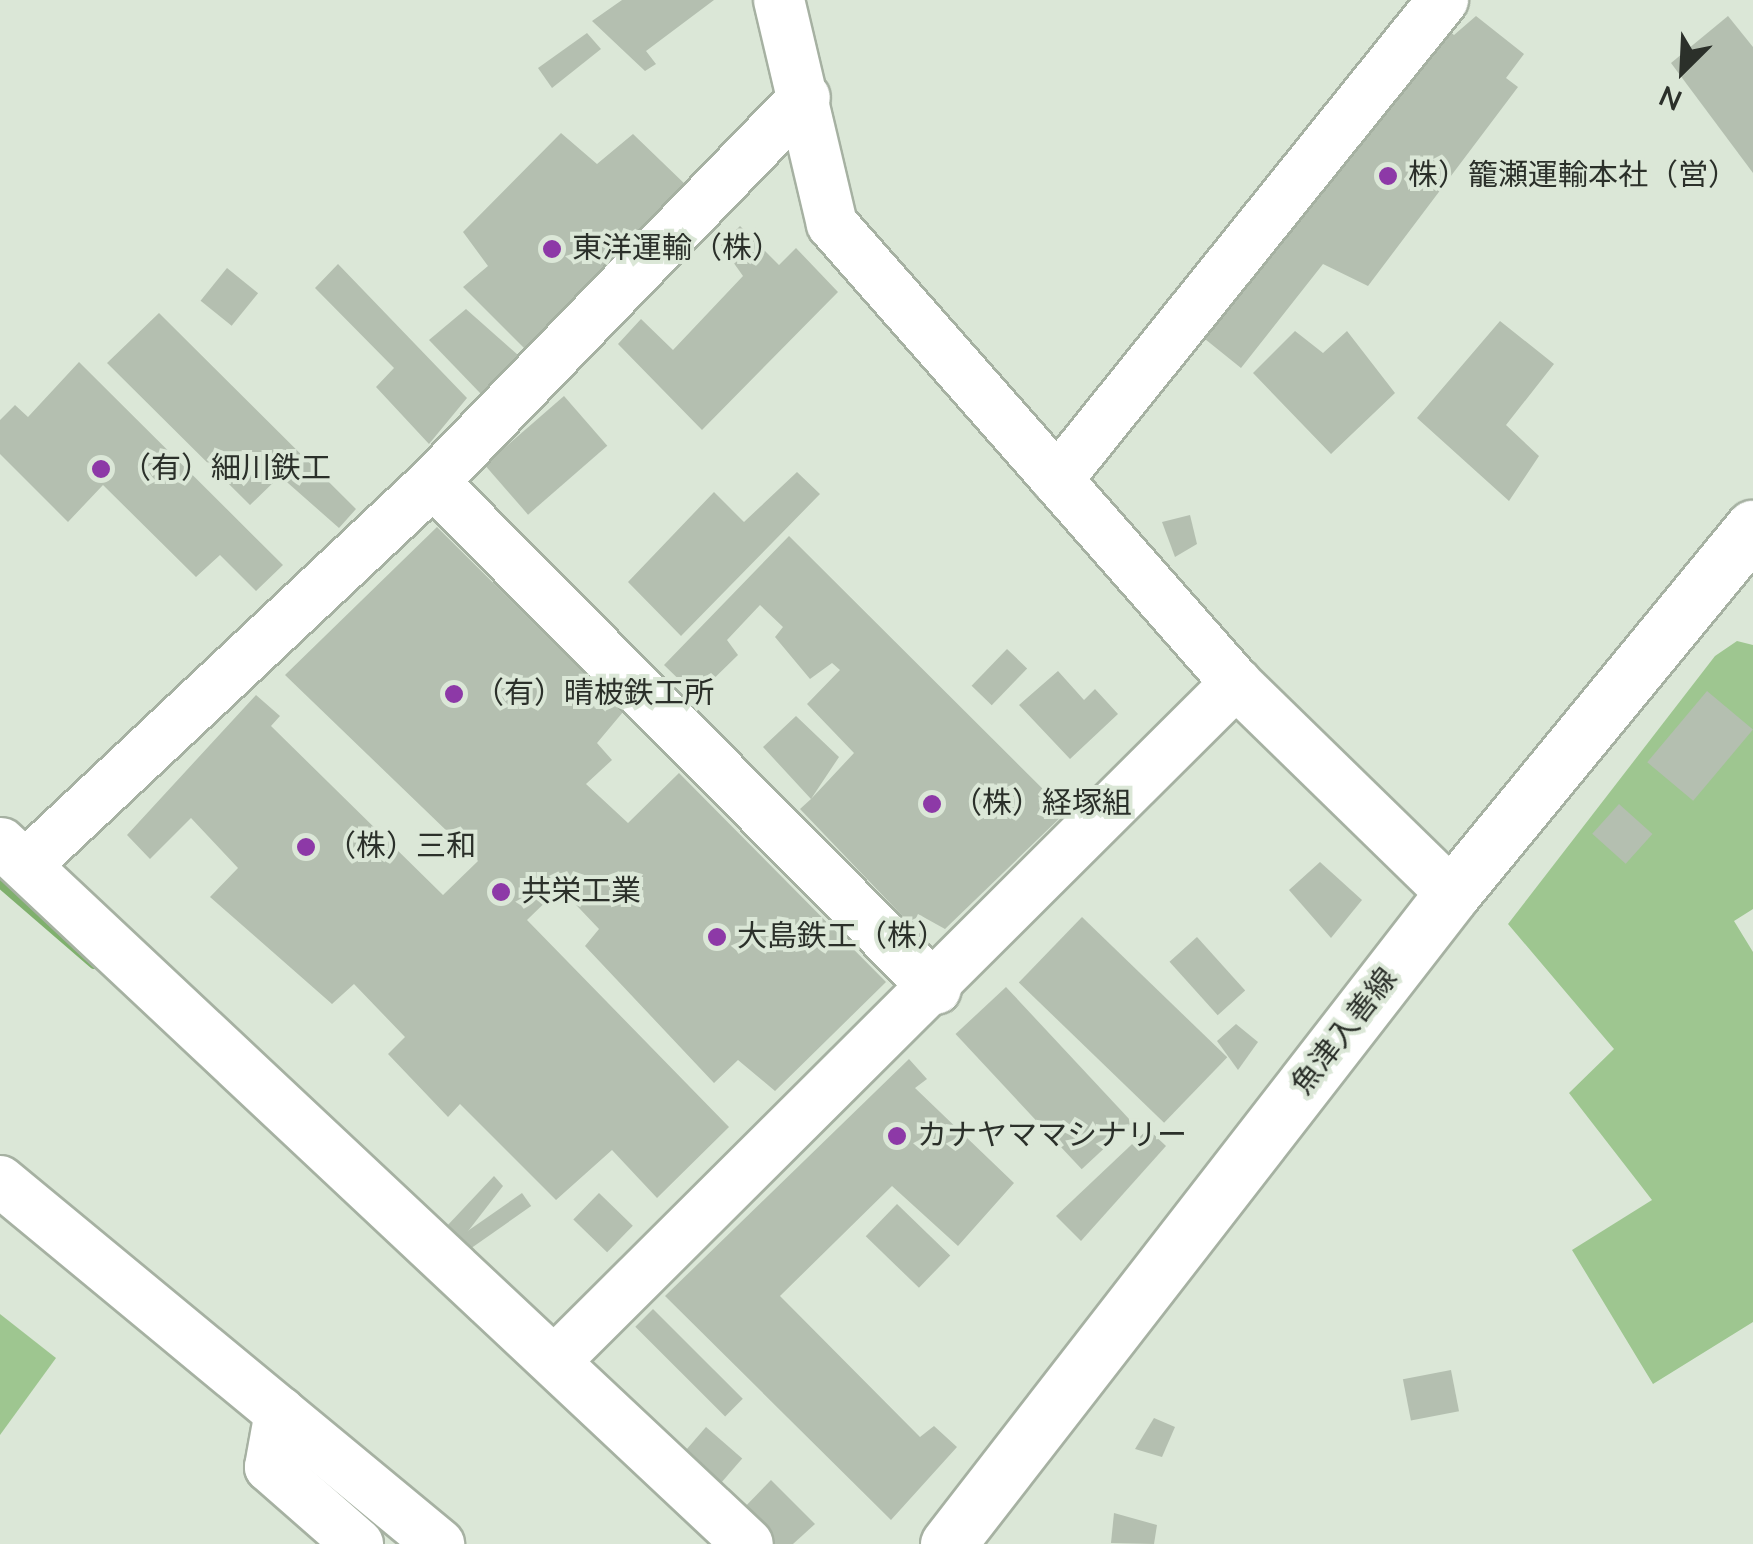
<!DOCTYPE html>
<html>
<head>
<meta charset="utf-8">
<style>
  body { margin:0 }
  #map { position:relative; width:1753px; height:1544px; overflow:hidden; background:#dbe7d7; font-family:"Nunito Sans","Noto Sans JP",sans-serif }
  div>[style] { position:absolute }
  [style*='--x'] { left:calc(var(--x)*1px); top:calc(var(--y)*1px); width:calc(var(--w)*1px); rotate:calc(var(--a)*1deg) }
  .green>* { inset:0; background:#9ec690 }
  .stream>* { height:10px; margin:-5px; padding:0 5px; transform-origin:5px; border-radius:5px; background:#7fb06d }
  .building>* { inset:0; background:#b4bfb0; transform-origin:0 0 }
  .roads { filter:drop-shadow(2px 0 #a6b1a2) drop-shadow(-2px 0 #a6b1a2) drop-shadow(0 2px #a6b1a2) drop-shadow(0 -2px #a6b1a2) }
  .minor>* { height:50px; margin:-25px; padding:0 25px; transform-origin:25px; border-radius:25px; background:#fff }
  .major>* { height:55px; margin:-27.5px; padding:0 27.5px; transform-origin:27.5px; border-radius:27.5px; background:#fff }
  .dots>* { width:28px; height:28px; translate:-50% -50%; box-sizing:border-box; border:5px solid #dbe7d7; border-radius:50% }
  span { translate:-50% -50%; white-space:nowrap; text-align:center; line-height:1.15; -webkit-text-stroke:8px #dbe7d7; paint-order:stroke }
  .poi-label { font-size:30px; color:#2b302a }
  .left { translate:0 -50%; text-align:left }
  .street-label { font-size:30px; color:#2b302a }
  .north { position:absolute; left:1633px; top:20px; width:100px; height:100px; -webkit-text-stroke:8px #dbe7d7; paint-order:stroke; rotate:204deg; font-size:28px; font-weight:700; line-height:40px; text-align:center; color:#2b302a }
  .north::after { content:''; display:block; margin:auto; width:35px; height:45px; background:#2b302a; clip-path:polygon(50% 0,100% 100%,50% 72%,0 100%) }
</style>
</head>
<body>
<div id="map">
  <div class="green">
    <div style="clip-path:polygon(1737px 641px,1753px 645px,1753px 909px,1734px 921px,1753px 952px,1753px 1322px,1653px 1384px,1572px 1250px,1652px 1200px,1569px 1093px,1614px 1049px,1508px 924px,1715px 656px)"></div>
    <div style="clip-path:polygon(0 1314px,56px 1358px,0 1435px)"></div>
  </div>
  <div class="stream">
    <div style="--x:0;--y:883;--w:124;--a:40.8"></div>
  </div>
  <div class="building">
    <div style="clip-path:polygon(622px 0,714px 0,646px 51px,656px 64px,645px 71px,592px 21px)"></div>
    <div style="clip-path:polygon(1476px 16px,1524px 54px,1506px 78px,1518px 87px,1368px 286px,1323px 264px,1241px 368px,1200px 335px,1442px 25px,1454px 35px)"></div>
    <div style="clip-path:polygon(1728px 16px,1753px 47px,1753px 173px,1671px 63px)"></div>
    <div style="clip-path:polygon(587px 33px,601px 49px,552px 88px,538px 68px)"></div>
    <div style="clip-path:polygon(561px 133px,597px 164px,633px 134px,689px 188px,526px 350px,463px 287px,488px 266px,463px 232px)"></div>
    <div style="clip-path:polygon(740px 226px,779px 265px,796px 248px,838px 292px,702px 430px,618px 344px,641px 319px,673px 350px,743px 276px,721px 245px)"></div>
    <div style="clip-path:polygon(338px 264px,467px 398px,429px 444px,376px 387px,394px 368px,315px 288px)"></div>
    <div style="left:227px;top:268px;width:40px;height:42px;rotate:39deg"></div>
    <div style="clip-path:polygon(466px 309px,518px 355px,481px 394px,429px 340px)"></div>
    <div style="clip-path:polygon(159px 313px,356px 509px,339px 528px,280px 476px,250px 505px,107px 363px)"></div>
    <div style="clip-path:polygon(1500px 321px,1554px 364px,1506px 425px,1539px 456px,1509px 501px,1417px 418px)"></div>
    <div style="clip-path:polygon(1295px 331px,1323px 353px,1347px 331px,1395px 393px,1331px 454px,1253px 373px)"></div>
    <div style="clip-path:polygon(79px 362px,283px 565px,256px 591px,220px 555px,196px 577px,103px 485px,68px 522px,0 454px,0 420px,15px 405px,28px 417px)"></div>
    <div style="left:564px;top:396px;width:66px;height:105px;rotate:49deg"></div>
    <div style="clip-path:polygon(797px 472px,820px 494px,681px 636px,628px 582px,714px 492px,744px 522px)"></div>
    <div style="clip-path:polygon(1190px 515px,1197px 544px,1175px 557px,1162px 522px)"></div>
    <div style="clip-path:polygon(437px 527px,623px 712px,597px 743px,612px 760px,586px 784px,628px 823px,679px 773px,886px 982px,775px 1091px,738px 1060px,714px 1083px,585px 946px,599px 929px,560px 888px,527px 920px,729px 1127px,657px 1198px,612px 1150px,556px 1200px,460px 1104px,448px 1117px,388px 1054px,405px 1037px,354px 984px,332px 1004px,210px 897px,238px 868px,191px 818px,150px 859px,127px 835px,256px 695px,280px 716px,271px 726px,443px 895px,478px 861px,285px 675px)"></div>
    <div style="clip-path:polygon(789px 536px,1066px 812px,945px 929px,918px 914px,912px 926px,800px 809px,811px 799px,763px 747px,796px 716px,839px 757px,811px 799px,854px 753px,807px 704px,840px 670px,832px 663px,810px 679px,775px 637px,783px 627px,760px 605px,727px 640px,738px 655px,696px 696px,664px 665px)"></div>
    <div style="left:1007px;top:649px;width:28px;height:51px;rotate:44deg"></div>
    <div style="clip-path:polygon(1058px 671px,1084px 700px,1095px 689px,1118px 714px,1070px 759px,1019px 705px)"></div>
    <div style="left:1707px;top:691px;width:60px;height:93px;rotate:40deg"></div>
    <div style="left:1619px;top:804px;width:45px;height:40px;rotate:42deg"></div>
    <div style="clip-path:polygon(1320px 862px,1362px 900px,1331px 938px,1289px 890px)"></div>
    <div style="left:1082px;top:917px;width:202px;height:91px;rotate:44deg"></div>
    <div style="left:1197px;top:937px;width:72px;height:37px;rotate:48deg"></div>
    <div style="left:1006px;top:987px;width:185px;height:69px;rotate:47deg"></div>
    <div style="clip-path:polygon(1236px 1024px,1258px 1042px,1238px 1070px,1217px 1041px)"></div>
    <div style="clip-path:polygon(909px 1059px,927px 1079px,915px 1088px,1014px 1183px,958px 1246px,892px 1186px,780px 1296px,920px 1437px,934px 1426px,957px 1447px,891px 1520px,665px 1296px)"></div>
    <div style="clip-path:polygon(1148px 1129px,1166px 1146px,1081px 1241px,1056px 1216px)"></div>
    <div style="clip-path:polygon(494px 1176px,503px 1186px,462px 1239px,446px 1227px)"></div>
    <div style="left:522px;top:1193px;width:16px;height:76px;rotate:55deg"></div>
    <div style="left:599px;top:1193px;width:47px;height:37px;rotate:44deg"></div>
    <div style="left:897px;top:1204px;width:74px;height:45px;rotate:44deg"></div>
    <div style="left:653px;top:1309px;width:127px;height:25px;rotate:45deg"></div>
    <div style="left:1451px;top:1370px;width:42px;height:49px;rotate:79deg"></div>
    <div style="clip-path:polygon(1154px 1418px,1175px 1427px,1162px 1457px,1135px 1449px)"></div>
    <div style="left:706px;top:1427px;width:48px;height:39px;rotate:41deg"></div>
    <div style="clip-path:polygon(771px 1480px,815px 1524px,793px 1544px,771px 1544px,739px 1513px)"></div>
    <div style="clip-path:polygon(1114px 1513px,1157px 1525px,1154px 1544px,1111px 1543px)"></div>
  </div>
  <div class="roads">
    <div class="minor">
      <div style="--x:779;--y:0;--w:230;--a:76.7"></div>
      <div style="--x:832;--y:224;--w:611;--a:48.65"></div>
      <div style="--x:1236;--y:683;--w:302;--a:44.3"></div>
      <div style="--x:1057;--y:480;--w:616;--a:-51.19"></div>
      <div style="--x:433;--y:482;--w:714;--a:45.23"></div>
      <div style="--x:1;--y:843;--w:1024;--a:43.18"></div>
      <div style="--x:28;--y:863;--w:556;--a:-43.25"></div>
      <div style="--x:433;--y:482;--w:535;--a:-45.98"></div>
      <div style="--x:0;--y:1181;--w:570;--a:39.59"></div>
      <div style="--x:556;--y:1360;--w:960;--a:-44.87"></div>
      <div style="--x:280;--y:1412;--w:56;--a:100.3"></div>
      <div style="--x:270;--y:1467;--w:117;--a:41.2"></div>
    </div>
    <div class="major">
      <div style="--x:948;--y:1544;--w:823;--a:-52.21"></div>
      <div style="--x:1452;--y:894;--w:474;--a:-50.6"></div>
    </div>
  </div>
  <div class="dots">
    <div style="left:1388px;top:176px;background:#8d39a7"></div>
    <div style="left:552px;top:249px;background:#8d39a7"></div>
    <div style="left:101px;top:469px;background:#8d39a7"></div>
    <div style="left:454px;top:694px;background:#8d39a7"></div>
    <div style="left:932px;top:804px;background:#8d39a7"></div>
    <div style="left:306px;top:847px;background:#8d39a7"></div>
    <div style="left:501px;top:892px;background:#8d39a7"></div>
    <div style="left:717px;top:937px;background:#8d39a7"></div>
    <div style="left:897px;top:1136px;background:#8d39a7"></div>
  </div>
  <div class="poi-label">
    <span class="left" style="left:1408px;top:176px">株）籠瀬運輸本社（営）</span>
    <span class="left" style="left:572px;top:249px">東洋運輸（株）</span>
    <span class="left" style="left:121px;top:469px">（有）細川鉄工</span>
    <span class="left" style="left:474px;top:694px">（有）晴柀鉄工所</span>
    <span class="left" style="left:952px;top:804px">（株）経塚組</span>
    <span class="left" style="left:326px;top:847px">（株）三和</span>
    <span class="left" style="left:521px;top:892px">共栄工業</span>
    <span class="left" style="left:737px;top:937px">大島鉄工（株）</span>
    <span class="left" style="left:917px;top:1136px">カナヤママシナリー</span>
  </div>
  <div class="street-label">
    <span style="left:1345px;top:1032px;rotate:-52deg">魚津入善線</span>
  </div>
  <div class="north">N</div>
</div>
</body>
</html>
